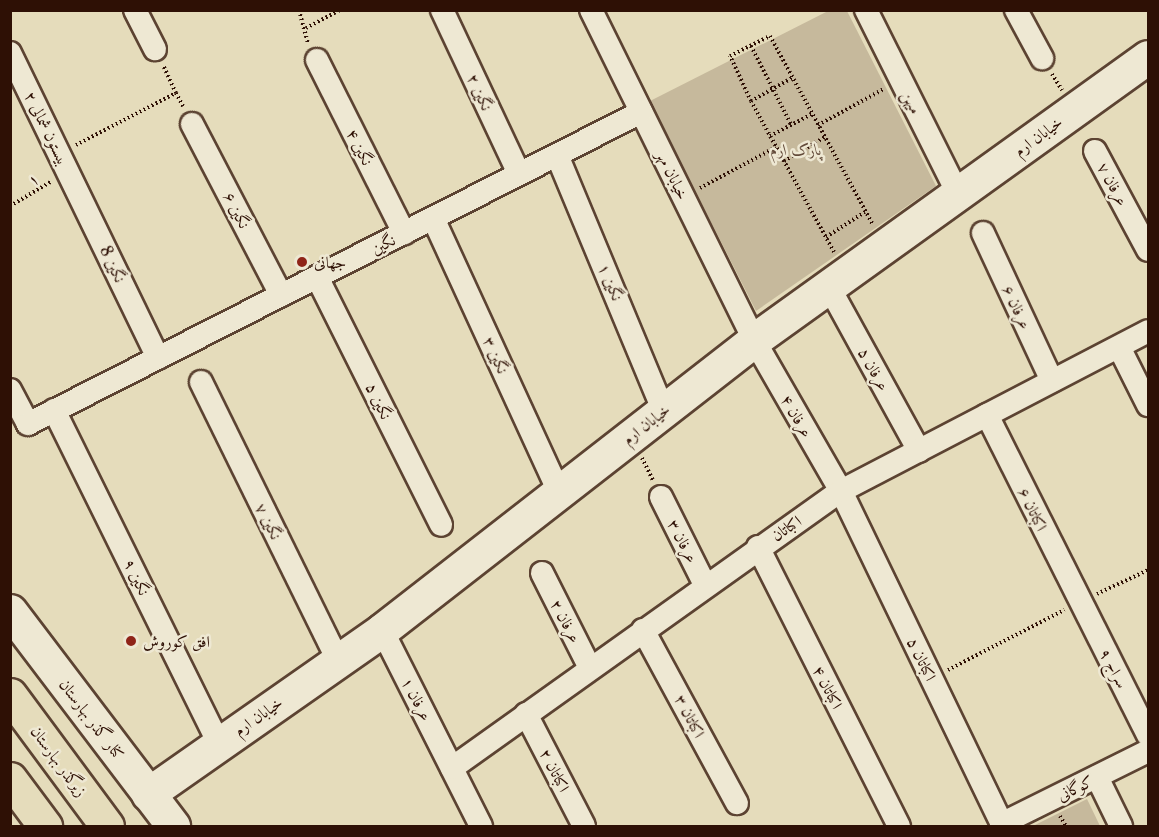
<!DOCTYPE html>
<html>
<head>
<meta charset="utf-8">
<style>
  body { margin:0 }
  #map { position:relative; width:1159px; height:837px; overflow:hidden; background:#e5dcbb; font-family:"Libre Caslon Text",Amiri,serif }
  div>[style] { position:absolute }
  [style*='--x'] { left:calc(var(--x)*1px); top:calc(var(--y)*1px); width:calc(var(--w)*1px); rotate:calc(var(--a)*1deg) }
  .green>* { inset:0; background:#c6b99c }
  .path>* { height:4px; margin-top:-2px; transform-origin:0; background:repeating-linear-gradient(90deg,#2e1005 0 1.5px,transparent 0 4.5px) }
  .roads { filter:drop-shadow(2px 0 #5c4332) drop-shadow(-2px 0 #5c4332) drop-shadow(0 2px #5c4332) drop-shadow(0 -2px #5c4332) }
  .street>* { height:22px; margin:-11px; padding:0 11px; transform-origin:11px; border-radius:11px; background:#eee8d3 }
  .secondary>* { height:33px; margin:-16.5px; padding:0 16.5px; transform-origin:16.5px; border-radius:16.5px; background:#eee8d3 }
  .primary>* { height:33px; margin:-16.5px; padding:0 16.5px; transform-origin:16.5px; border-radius:16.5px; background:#e5dcbb }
  .dots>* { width:16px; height:16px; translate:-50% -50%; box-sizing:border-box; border:3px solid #eee8d3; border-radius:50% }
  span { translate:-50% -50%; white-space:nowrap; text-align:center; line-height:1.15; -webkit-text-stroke:5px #eee8d3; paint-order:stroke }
  .street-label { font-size:16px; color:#2e1005 }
  .park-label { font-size:16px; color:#634b3a; font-style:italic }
  .poi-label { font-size:16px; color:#2e1005 }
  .left { translate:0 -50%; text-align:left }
  .frame { position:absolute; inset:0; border:12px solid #2e1005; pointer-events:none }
</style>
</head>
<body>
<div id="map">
  <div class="green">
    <div style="clip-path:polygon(830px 10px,847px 11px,936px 186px,756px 311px,650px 101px)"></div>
    <div style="clip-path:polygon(1087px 799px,1100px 826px,1033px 826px)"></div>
  </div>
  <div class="path">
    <div style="--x:299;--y:10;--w:35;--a:75"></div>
    <div style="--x:306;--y:28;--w:38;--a:-28"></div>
    <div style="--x:751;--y:46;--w:89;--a:63.1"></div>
    <div style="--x:1052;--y:74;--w:19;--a:58"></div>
    <div style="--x:176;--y:93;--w:15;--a:62"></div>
    <div style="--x:751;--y:101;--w:47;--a:-29.3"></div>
    <div style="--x:818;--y:125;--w:75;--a:-28.6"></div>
    <div style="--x:770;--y:136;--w:47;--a:-27.6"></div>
    <div style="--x:76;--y:145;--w:113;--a:-27.5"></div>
    <div style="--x:176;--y:93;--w:29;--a:-115"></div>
    <div style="--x:784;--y:161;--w:48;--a:-30.3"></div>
    <div style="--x:700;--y:188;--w:86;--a:-28.3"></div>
    <div style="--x:10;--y:206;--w:49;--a:-30.8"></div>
    <div style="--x:826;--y:237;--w:46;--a:-32.7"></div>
    <div style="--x:834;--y:252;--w:172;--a:-118.8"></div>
    <div style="--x:751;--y:101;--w:50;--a:-115"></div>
    <div style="--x:730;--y:56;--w:45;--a:-26.6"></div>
    <div style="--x:770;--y:36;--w:215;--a:61.4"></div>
    <div style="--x:642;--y:458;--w:25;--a:64"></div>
    <div style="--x:1097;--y:594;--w:56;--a:-25.2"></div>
    <div style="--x:948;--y:670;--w:131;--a:-27.3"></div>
    <div style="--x:1060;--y:816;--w:12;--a:59"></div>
  </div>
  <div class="roads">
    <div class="street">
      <div style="--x:135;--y:10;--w:44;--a:62.9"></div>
      <div style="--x:442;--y:10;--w:181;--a:64.8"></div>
      <div style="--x:591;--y:10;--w:368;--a:63.7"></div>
      <div style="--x:754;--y:340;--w:174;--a:60.1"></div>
      <div style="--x:841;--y:491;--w:372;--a:64.2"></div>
      <div style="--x:866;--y:10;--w:206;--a:63.4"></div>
      <div style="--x:1016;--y:10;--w:55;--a:61.6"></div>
      <div style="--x:10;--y:53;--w:339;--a:64.1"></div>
      <div style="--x:317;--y:60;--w:194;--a:63.3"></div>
      <div style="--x:192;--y:124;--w:193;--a:62.5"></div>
      <div style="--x:1095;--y:151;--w:112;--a:61.8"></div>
      <div style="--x:557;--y:155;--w:276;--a:67.4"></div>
      <div style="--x:433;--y:218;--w:302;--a:65.3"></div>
      <div style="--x:983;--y:233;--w:163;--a:65"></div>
      <div style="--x:317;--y:277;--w:277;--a:63.4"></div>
      <div style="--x:829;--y:287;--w:187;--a:61.2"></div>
      <div style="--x:1119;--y:347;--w:65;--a:63.4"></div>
      <div style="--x:201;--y:382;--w:311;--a:63.8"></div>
      <div style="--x:10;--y:390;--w:38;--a:62"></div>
      <div style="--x:28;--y:424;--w:688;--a:-26.97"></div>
      <div style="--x:54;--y:410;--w:373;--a:63.7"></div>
      <div style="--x:987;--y:415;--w:358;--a:63.3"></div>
      <div style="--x:661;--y:497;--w:98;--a:63.4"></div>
      <div style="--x:758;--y:547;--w:313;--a:63.2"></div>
      <div style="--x:542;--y:573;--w:106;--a:63.2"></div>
      <div style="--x:382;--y:630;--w:220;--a:63.2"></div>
      <div style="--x:643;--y:630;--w:197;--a:61.5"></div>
      <div style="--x:526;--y:714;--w:126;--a:62.6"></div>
      <div style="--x:452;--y:768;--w:478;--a:-35.5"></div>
      <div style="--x:841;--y:491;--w:346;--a:-27.5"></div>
      <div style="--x:1097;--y:777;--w:55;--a:63.9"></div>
      <div style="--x:1001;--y:824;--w:164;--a:-26.4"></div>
    </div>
    <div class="secondary">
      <div style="--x:10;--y:611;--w:270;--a:52.8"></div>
      <div style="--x:148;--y:794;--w:286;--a:-35"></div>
      <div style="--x:382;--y:630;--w:472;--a:-37.9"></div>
      <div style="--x:754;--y:340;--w:485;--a:-35.7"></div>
    </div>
    <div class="primary">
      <div style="--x:10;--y:695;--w:163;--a:53.5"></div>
      <div style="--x:10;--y:779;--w:59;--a:53.3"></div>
    </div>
  </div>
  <div class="dots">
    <div style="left:302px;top:262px;background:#8f2418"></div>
    <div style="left:131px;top:641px;background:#8f2418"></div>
  </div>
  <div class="street-label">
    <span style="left:480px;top:92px;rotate:65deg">نگین ۲</span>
    <span style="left:912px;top:102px;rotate:63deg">میهن</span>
    <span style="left:47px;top:128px;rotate:64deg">بیستون شمالی ۲</span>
    <span style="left:1038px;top:136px;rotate:-36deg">خیابان ارم</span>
    <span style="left:360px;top:147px;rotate:63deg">نگین ۴</span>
    <span style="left:673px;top:175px;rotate:64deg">خیابان مهر</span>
    <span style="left:33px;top:179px;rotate:-31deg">۱</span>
    <span style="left:1113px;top:184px;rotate:62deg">عرفان ۷</span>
    <span style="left:237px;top:210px;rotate:63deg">نگین ۶</span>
    <span style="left:383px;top:244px;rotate:-27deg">نگین</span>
    <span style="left:113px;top:264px;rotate:64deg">نگین 8</span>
    <span style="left:611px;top:282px;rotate:67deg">نگین ۱</span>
    <span style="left:1017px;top:307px;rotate:65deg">عرفان ۶</span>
    <span style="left:496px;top:355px;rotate:65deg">نگین ۳</span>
    <span style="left:874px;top:369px;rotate:61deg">عرفان ۵</span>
    <span style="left:379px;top:401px;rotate:64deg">نگین ۵</span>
    <span style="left:797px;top:416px;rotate:60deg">عرفان ۴</span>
    <span style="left:646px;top:424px;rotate:-38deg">خیابان ارم</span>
    <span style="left:1033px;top:509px;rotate:64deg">اکباتان ۶</span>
    <span style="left:269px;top:521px;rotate:64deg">نگین ۷</span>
    <span style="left:786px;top:528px;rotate:-34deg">اکباتان</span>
    <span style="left:683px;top:541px;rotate:63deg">عرفان ۳</span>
    <span style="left:137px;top:577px;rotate:64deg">نگین ۹</span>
    <span style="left:566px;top:621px;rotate:63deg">عرفان ۲</span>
    <span style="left:922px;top:659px;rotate:64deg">اکباتان ۵</span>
    <span style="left:1114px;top:668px;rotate:62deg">سراج ۹</span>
    <span style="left:828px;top:687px;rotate:63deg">اکباتان ۴</span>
    <span style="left:417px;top:699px;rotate:63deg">عرفان ۱</span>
    <span style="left:258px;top:716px;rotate:-35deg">خیابان ارم</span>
    <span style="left:690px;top:716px;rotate:62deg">اکباتان ۳</span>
    <span style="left:92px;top:719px;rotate:53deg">کنار گذر بهارستان</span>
    <span style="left:59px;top:761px;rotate:54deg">زیرگذر بهارستان</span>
    <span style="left:555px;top:770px;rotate:63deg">اکباتان ۲</span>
    <span style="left:1075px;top:788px;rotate:-26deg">کوگانی</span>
  </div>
  <div class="park-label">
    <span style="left:796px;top:149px">پارک ارم</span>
  </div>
  <div class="poi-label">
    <span class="left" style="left:314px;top:262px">جهانی</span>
    <span class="left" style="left:143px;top:641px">افق کوروش</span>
  </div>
  <div class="frame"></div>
</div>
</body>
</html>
